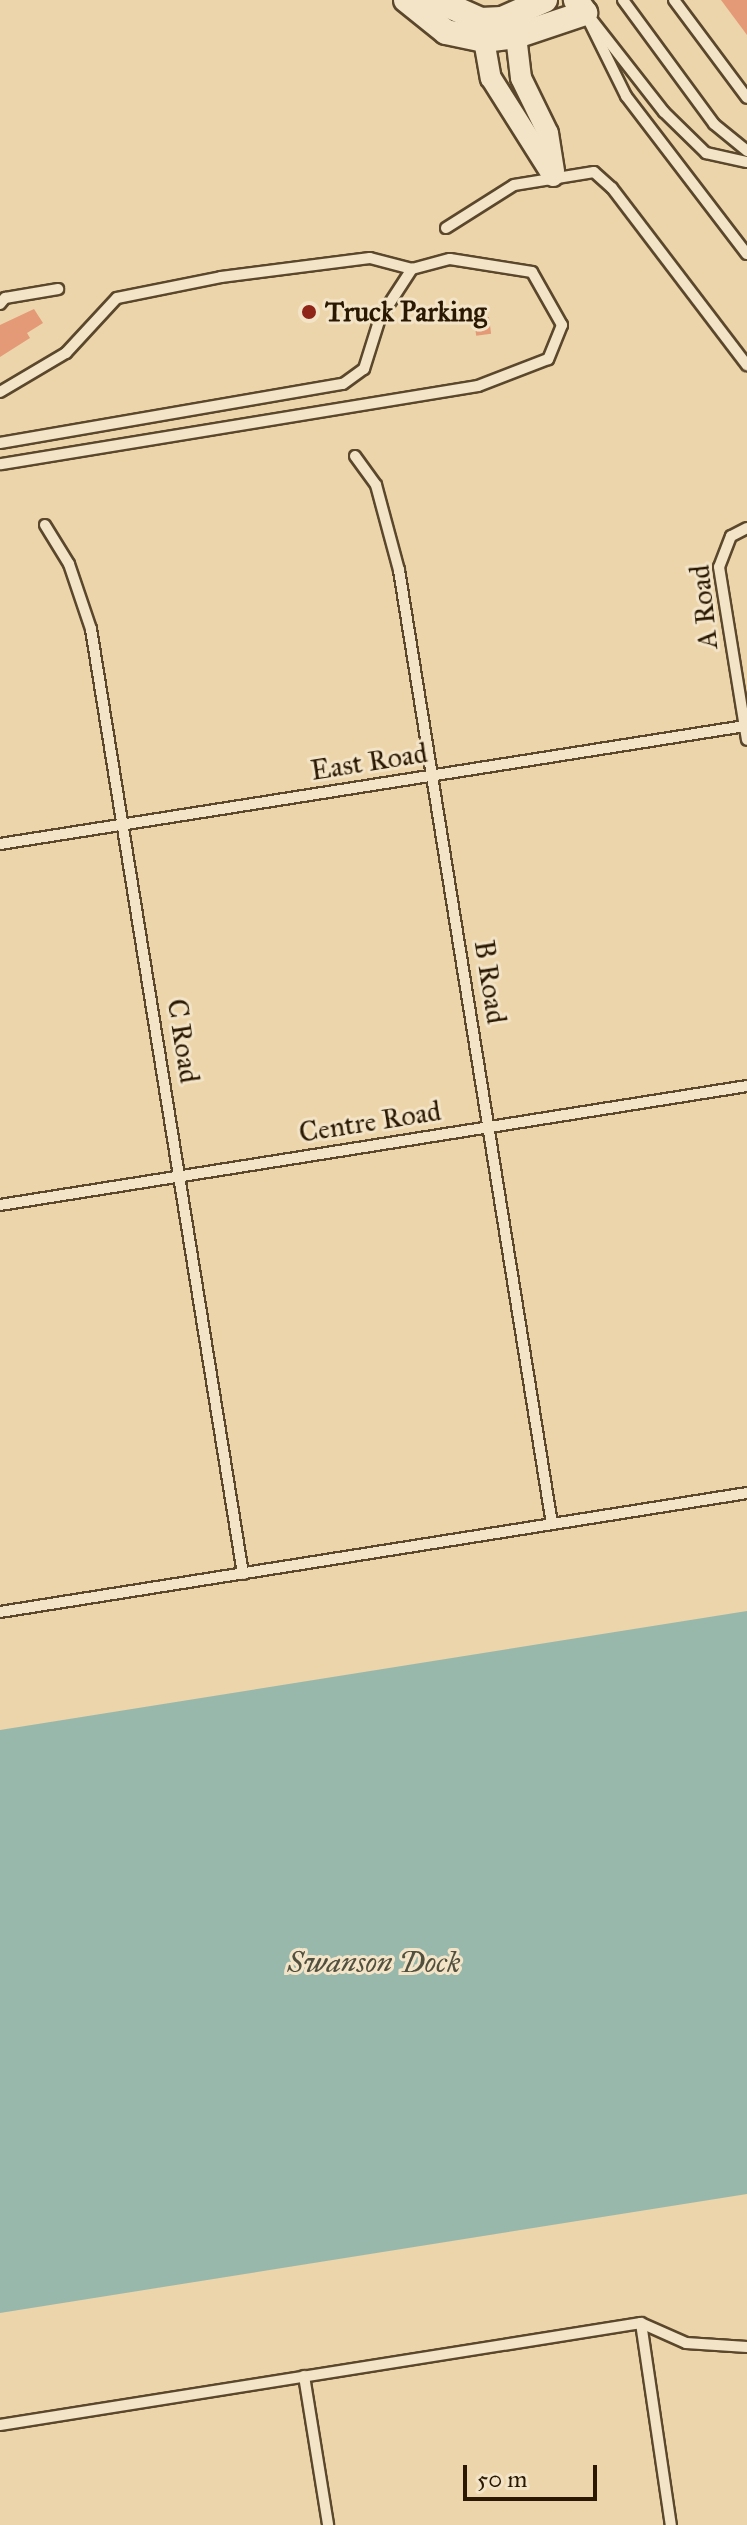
<!DOCTYPE html>
<html>
<head>
<meta charset="utf-8">
<style>
  body { margin:0 }
  #map { position:relative; width:747px; height:2525px; overflow:hidden; background:#ecd5aa; font-family:"IM FELL Great Primer",serif }
  div>[style] { position:absolute }
  [style*='--x'] { left:calc(var(--x)*1px); top:calc(var(--y)*1px); width:calc(var(--w)*1px); rotate:calc(var(--a)*1deg) }
  .water>* { inset:0; background:#99b8ac }
  .building>* { inset:0; background:#e49a76; transform-origin:0 0 }
  .roads { filter:drop-shadow(2px 0 #5a472c) drop-shadow(-2px 0 #5a472c) drop-shadow(0 2px #5a472c) drop-shadow(0 -2px #5a472c) }
  .service>* { height:10px; margin:-5px; padding:0 5px; transform-origin:5px; border-radius:5px; background:#f3e4c8 }
  .minor>* { height:20px; margin:-10px; padding:0 10px; transform-origin:10px; border-radius:10px; background:#f3e4c8 }
  .tertiary>* { height:24px; margin:-12px; padding:0 12px; transform-origin:12px; border-radius:12px; background:#f3e4c8 }
  .dots>* { width:22px; height:22px; translate:-50% -50%; box-sizing:border-box; border:4px solid #f3e4c8; border-radius:50% }
  span { translate:-50% -50%; white-space:nowrap; text-align:center; line-height:1.15; -webkit-text-stroke:6px #f3e4c8; paint-order:stroke }
  .poi-label { font-size:28px; color:#2a1802; font-weight:700 }
  .left { translate:0 -50%; text-align:left }
  .street-label { font-size:28px; color:#2a1802 }
  .water-label { font-size:30px; color:#51503e; font-style:italic }
  .scale { position:absolute; left:463px; top:2465px; width:134px; height:36px; box-sizing:border-box; border:4px solid #2a1802; border-top:0; padding-left:10px; font-size:24px; line-height:28px; white-space:nowrap; color:#2a1802; -webkit-text-stroke:6px #f3e4c8; paint-order:stroke }
</style>
</head>
<body>
<div id="map">
  <div class="water">
    <div style="clip-path:polygon(747px 1611px,747px 2194px,0 2313px,0 1730px)"></div>
  </div>
  <div class="building">
    <div style="clip-path:polygon(721px 0,747px 0,747px 35px)"></div>
    <div style="clip-path:polygon(34px 309px,43px 323px,27px 333px,30px 338px,0 357px,0 325px)"></div>
    <div style="left:489px;top:317px;width:17px;height:15px;rotate:83deg"></div>
  </div>
  <div class="roads">
    <div class="service">
      <div style="--x:623;--y:0;--w:154;--a:53.7"></div>
      <div style="--x:714;--y:124;--w:43;--a:39.3"></div>
      <div style="--x:674;--y:0;--w:122;--a:53.3"></div>
      <div style="--x:585;--y:13;--w:93;--a:63.7"></div>
      <div style="--x:626;--y:96;--w:199;--a:52.6"></div>
      <div style="--x:592;--y:20;--w:117;--a:52"></div>
      <div style="--x:664;--y:112;--w:59;--a:44.3"></div>
      <div style="--x:706;--y:153;--w:42;--a:12.4"></div>
      <div style="--x:446;--y:228;--w:80;--a:-32.3"></div>
      <div style="--x:514;--y:185;--w:81;--a:-9.2"></div>
      <div style="--x:594;--y:172;--w:24;--a:42"></div>
      <div style="--x:612;--y:188;--w:223;--a:52.7"></div>
      <div style="--x:0;--y:304;--w:8;--a:-50"></div>
      <div style="--x:5;--y:298;--w:54;--a:-9.6"></div>
      <div style="--x:0;--y:392;--w:77;--a:-30.6"></div>
      <div style="--x:66;--y:353;--w:75;--a:-47.2"></div>
      <div style="--x:117;--y:298;--w:106;--a:-11.4"></div>
      <div style="--x:221;--y:277;--w:150;--a:-7.3"></div>
      <div style="--x:370;--y:258;--w:43;--a:14.7"></div>
      <div style="--x:0;--y:443;--w:348;--a:-9.8"></div>
      <div style="--x:343;--y:384;--w:26;--a:-36"></div>
      <div style="--x:364;--y:369;--w:53;--a:-72.6"></div>
      <div style="--x:380;--y:318;--w:59;--a:-56.9"></div>
      <div style="--x:412;--y:269;--w:39;--a:-15"></div>
      <div style="--x:450;--y:259;--w:83;--a:9"></div>
      <div style="--x:532;--y:272;--w:61;--a:60.5"></div>
      <div style="--x:562;--y:325;--w:37;--a:112"></div>
      <div style="--x:548;--y:359;--w:75;--a:158.9"></div>
      <div style="--x:478;--y:386;--w:484;--a:170.7"></div>
      <div style="--x:355;--y:456;--w:36;--a:54"></div>
      <div style="--x:376;--y:485;--w:88;--a:74.9"></div>
      <div style="--x:399;--y:570;--w:966;--a:80.89"></div>
      <div style="--x:45;--y:525;--w:46;--a:58.4"></div>
      <div style="--x:69;--y:564;--w:69;--a:71.3"></div>
      <div style="--x:91;--y:629;--w:957;--a:80.86"></div>
      <div style="--x:747;--y:528;--w:18;--a:153"></div>
      <div style="--x:731;--y:536;--w:33;--a:111"></div>
      <div style="--x:719;--y:567;--w:175;--a:80.8"></div>
      <div style="--x:0;--y:844;--w:754;--a:-9"></div>
      <div style="--x:0;--y:1205;--w:756;--a:-9.05"></div>
      <div style="--x:0;--y:1612;--w:756;--a:-9.05"></div>
      <div style="--x:641;--y:2323;--w:204;--a:81.6"></div>
      <div style="--x:304;--y:2376;--w:151;--a:80.8"></div>
      <div style="--x:0;--y:2425;--w:649;--a:-9.04"></div>
      <div style="--x:641;--y:2323;--w:49;--a:24"></div>
      <div style="--x:686;--y:2343;--w:61;--a:3.8"></div>
    </div>
    <div class="minor">
      <div style="--x:516;--y:36;--w:42;--a:83.2"></div>
      <div style="--x:521;--y:78;--w:61;--a:63.9"></div>
      <div style="--x:548;--y:133;--w:39;--a:81"></div>
      <div style="--x:484;--y:40;--w:39;--a:80"></div>
      <div style="--x:491;--y:78;--w:116;--a:57.7"></div>
    </div>
    <div class="tertiary">
      <div style="--x:406;--y:0;--w:51;--a:38.7"></div>
      <div style="--x:446;--y:32;--w:39;--a:12"></div>
      <div style="--x:484;--y:40;--w:32;--a:-7"></div>
      <div style="--x:516;--y:36;--w:73;--a:-18.4"></div>
      <div style="--x:585;--y:13;--w:16;--a:-125"></div>
      <div style="--x:436;--y:0;--w:49;--a:24"></div>
      <div style="--x:481;--y:20;--w:21;--a:-3"></div>
      <div style="--x:502;--y:19;--w:47;--a:-23.8"></div>
    </div>
  </div>
  <div class="dots">
    <div style="left:309px;top:312px;background:#8f2418"></div>
  </div>
  <div class="poi-label">
    <span class="left" style="left:325px;top:312px">Truck Parking</span>
  </div>
  <div class="street-label">
    <span style="left:704px;top:607px;rotate:-96deg">A Road</span>
    <span style="left:369px;top:762px;rotate:-9deg">East Road</span>
    <span style="left:490px;top:982px;rotate:81deg">B Road</span>
    <span style="left:183px;top:1041px;rotate:81deg">C Road</span>
    <span style="left:370px;top:1122px;rotate:-9deg">Centre Road</span>
  </div>
  <div class="water-label">
    <span style="left:374px;top:1962px">Swanson Dock</span>
  </div>
  <div class="scale">50 m</div>
</div>
</body>
</html>
